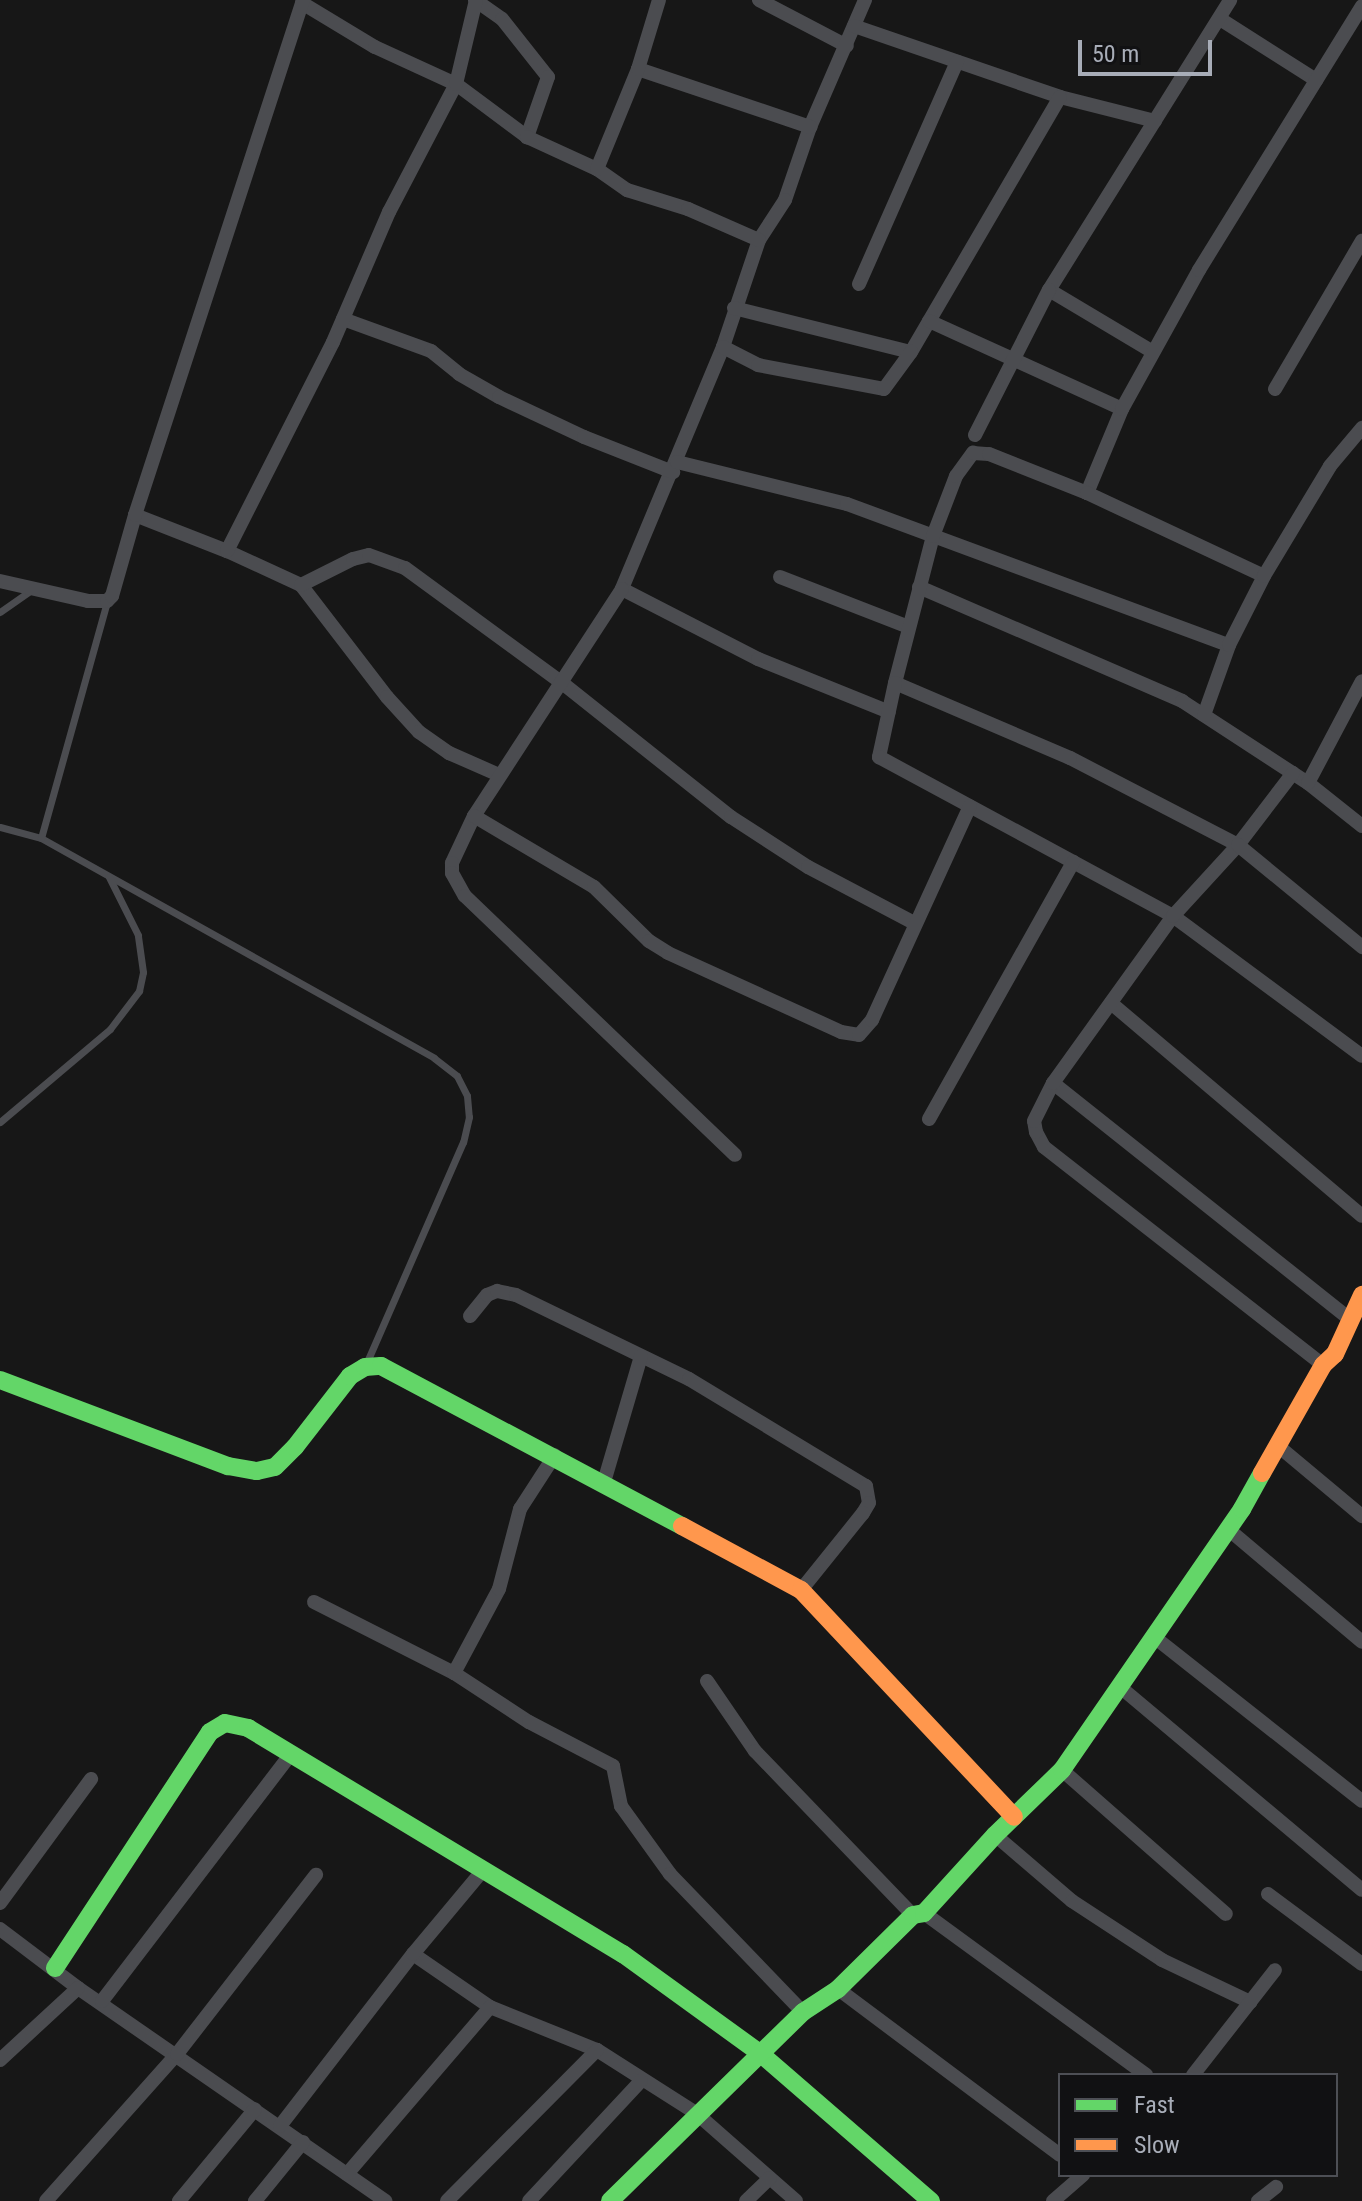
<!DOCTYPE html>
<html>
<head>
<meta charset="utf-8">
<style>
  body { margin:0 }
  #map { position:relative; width:1362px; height:2201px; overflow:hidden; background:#171717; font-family:"Roboto Condensed",sans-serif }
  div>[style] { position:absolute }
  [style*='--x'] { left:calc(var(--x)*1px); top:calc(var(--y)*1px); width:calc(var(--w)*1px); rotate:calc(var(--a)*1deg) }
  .lane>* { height:7px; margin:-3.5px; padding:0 3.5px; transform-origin:3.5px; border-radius:3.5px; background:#4b4c50 }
  .street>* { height:14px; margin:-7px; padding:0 7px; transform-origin:7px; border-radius:7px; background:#4b4c50 }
  .fast>* { height:18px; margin:-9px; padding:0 9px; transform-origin:9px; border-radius:9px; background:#63d668 }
  .slow>* { height:18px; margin:-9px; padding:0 9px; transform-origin:9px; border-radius:9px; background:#ff974d }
  span { translate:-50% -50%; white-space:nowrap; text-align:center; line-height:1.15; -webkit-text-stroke:7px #111113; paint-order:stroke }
  .legend { position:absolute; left:1058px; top:2073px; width:280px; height:104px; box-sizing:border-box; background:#111113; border:2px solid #4d4f55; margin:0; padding:10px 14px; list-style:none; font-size:24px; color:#a8adb8 }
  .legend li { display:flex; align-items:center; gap:16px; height:40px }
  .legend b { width:40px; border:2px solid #4d4f55 }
  .scale { position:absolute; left:1078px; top:40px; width:134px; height:36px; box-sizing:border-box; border:4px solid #a8adb8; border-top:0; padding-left:10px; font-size:24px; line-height:28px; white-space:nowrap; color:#a8adb8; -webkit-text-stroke:6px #111113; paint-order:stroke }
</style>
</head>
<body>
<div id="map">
  <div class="lane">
    <div style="--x:0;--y:612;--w:38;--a:-35"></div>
    <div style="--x:0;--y:827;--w:42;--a:15"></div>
    <div style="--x:41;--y:838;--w:450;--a:29.2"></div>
    <div style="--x:434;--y:1058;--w:29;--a:38"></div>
    <div style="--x:457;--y:1076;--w:22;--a:63"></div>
    <div style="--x:467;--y:1096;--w:21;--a:85"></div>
    <div style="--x:469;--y:1117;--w:26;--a:103"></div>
    <div style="--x:463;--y:1142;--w:242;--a:113.6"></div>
    <div style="--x:41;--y:838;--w:246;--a:-74.4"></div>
    <div style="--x:0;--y:1122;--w:144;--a:-40.2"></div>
    <div style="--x:110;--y:1029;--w:48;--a:-52.7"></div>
    <div style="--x:139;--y:991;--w:19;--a:-78"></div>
    <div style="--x:143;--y:972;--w:37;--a:-98"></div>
    <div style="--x:138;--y:935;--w:65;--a:-116.6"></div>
  </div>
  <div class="street">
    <div style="--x:475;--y:0;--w:33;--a:35"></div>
    <div style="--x:502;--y:19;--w:74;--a:51.6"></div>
    <div style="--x:548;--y:77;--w:64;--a:109.3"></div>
    <div style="--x:759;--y:0;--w:99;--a:27.6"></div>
    <div style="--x:865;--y:0;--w:138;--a:113.4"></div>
    <div style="--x:810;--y:127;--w:77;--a:108.9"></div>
    <div style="--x:785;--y:200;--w:48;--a:123"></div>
    <div style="--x:759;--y:240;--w:113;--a:108.6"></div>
    <div style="--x:723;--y:347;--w:262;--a:112.7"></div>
    <div style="--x:622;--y:589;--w:153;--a:27.2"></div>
    <div style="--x:758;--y:659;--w:141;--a:22"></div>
    <div style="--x:302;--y:3;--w:85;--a:31.1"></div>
    <div style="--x:375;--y:47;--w:89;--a:24.6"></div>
    <div style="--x:456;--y:84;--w:89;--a:36.7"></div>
    <div style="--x:527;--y:137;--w:77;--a:24.6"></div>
    <div style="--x:597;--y:169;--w:37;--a:35"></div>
    <div style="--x:627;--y:190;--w:64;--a:17.3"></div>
    <div style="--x:688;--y:209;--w:77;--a:23.6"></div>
    <div style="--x:1220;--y:19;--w:114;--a:32.4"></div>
    <div style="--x:854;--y:26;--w:218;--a:19"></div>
    <div style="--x:1060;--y:97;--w:98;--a:14.2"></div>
    <div style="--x:638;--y:69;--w:182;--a:18.6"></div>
    <div style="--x:597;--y:169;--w:108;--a:-67.7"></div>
    <div style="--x:638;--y:69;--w:72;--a:-73.1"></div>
    <div style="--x:859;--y:284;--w:243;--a:-66.2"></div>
    <div style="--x:734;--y:308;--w:182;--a:14"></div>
    <div style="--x:911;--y:352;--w:295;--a:-59.7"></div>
    <div style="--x:343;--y:319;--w:94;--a:20"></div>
    <div style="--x:431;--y:351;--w:36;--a:39"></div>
    <div style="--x:459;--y:374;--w:46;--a:29.9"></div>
    <div style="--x:499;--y:397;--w:94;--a:25.2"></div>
    <div style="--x:584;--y:437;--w:96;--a:21.5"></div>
    <div style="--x:929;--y:321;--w:212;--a:24.5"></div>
    <div style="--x:723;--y:347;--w:39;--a:27"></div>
    <div style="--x:758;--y:365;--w:128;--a:10.8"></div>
    <div style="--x:884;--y:389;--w:46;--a:-53.9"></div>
    <div style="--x:1153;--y:352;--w:121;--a:-149.2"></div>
    <div style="--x:1049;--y:290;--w:342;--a:-58"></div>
    <div style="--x:1275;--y:389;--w:172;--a:-59.6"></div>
    <div style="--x:975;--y:435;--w:163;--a:-63"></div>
    <div style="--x:677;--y:462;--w:175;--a:13.9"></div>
    <div style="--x:847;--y:504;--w:407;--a:20.3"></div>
    <div style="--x:1087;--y:493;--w:91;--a:-67.4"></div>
    <div style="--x:1122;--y:409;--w:159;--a:-61"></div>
    <div style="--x:1199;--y:270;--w:310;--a:-58.3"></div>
    <div style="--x:135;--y:515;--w:99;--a:21.4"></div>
    <div style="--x:227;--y:551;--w:81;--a:24.7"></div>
    <div style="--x:301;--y:585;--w:141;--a:52.5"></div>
    <div style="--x:387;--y:697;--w:47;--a:47.6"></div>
    <div style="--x:419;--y:732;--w:37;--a:35"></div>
    <div style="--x:449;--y:753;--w:55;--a:23.7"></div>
    <div style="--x:227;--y:551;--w:234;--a:-63.1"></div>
    <div style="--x:333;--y:342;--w:142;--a:-66.7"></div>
    <div style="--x:389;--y:212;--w:144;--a:-62.4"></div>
    <div style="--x:456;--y:84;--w:86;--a:-76.6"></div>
    <div style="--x:780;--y:577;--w:138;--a:21.2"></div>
    <div style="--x:0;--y:581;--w:90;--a:12.8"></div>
    <div style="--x:88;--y:601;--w:19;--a:0"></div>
    <div style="--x:107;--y:601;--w:7;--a:-45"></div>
    <div style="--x:112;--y:596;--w:84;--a:-74.1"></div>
    <div style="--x:135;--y:515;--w:542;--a:-71.93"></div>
    <div style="--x:301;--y:585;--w:58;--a:-26.6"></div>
    <div style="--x:353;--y:559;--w:16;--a:-14"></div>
    <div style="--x:369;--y:555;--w:38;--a:20"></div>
    <div style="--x:405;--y:568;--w:193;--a:36.2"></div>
    <div style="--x:561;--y:682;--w:217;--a:38.5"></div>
    <div style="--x:731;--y:817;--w:92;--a:33"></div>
    <div style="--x:808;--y:867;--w:120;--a:27.8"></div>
    <div style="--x:919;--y:587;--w:287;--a:23.4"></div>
    <div style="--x:1182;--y:701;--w:150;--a:33.1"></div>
    <div style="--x:1308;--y:783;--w:69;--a:38.5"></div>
    <div style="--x:622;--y:589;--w:271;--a:123.1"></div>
    <div style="--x:474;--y:816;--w:52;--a:115.1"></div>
    <div style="--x:452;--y:863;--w:10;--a:90"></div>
    <div style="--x:452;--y:873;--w:26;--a:61"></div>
    <div style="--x:465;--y:896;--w:374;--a:43.8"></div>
    <div style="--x:895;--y:683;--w:152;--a:-75.5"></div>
    <div style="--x:933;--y:536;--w:64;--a:-69"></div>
    <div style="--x:956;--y:476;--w:29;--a:-54"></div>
    <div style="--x:973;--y:453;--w:16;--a:4"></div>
    <div style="--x:989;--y:454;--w:105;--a:21.7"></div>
    <div style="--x:1087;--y:493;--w:195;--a:25.1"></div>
    <div style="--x:1204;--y:715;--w:74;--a:-70.3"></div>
    <div style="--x:1229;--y:645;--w:77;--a:-63.1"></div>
    <div style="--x:1264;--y:576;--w:128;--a:-59"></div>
    <div style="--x:1330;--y:466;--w:50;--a:-49.9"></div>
    <div style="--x:1293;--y:773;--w:91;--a:127.4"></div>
    <div style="--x:1238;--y:845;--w:189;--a:-152.6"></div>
    <div style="--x:1070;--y:758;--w:190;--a:-156.8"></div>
    <div style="--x:895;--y:683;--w:76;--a:102.2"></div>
    <div style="--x:879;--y:757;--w:334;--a:28.4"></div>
    <div style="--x:1173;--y:916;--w:235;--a:36.5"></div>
    <div style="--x:1308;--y:783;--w:115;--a:-62.1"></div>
    <div style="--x:474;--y:816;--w:139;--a:30.6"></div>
    <div style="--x:594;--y:887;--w:77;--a:44.5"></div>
    <div style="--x:649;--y:941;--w:22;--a:32"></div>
    <div style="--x:668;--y:953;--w:190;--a:24.5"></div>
    <div style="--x:841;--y:1032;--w:18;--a:9"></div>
    <div style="--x:859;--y:1035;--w:20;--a:-49"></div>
    <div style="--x:872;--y:1020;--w:235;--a:-65.4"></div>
    <div style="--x:1111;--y:1003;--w:329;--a:40.3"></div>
    <div style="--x:1053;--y:1083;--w:379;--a:38.5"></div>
    <div style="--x:929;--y:1119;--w:295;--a:-60.7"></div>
    <div style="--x:470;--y:1316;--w:27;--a:-51"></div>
    <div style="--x:487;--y:1295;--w:11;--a:-22"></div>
    <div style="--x:497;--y:1291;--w:19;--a:12"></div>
    <div style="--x:516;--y:1295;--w:192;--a:25.9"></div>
    <div style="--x:689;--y:1379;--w:207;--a:31.2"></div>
    <div style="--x:866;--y:1486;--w:17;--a:80"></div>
    <div style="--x:869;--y:1503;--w:12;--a:121"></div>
    <div style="--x:863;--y:1513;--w:99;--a:128.8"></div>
    <div style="--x:1323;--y:1365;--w:354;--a:-142"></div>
    <div style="--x:1044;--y:1147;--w:17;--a:-118"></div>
    <div style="--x:1036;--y:1132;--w:11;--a:-100"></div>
    <div style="--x:1034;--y:1121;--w:42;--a:-63.4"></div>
    <div style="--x:1053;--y:1083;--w:206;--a:-54.3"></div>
    <div style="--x:1173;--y:916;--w:96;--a:-47.5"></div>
    <div style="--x:1238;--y:845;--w:161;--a:39.4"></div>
    <div style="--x:1277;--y:1445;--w:111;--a:39.9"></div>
    <div style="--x:604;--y:1482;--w:131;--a:-73.6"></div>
    <div style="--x:1228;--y:1529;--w:175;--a:40.1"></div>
    <div style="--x:314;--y:1602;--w:157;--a:26.9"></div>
    <div style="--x:454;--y:1673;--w:90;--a:33.2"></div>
    <div style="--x:529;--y:1722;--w:95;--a:27.6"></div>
    <div style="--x:613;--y:1766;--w:41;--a:78.7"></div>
    <div style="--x:621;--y:1806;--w:84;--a:54.2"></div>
    <div style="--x:670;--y:1874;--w:192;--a:46.1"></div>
    <div style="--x:1153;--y:1636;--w:266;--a:38.3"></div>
    <div style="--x:454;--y:1673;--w:95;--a:-61.8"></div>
    <div style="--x:499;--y:1589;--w:83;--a:-75.3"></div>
    <div style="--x:520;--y:1509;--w:64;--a:-57.1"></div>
    <div style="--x:707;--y:1681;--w:85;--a:55.6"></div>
    <div style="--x:755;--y:1751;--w:228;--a:46.1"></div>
    <div style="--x:1119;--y:1686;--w:317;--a:40"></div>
    <div style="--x:1062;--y:1770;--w:218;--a:41.3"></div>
    <div style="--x:995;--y:1835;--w:101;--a:40.6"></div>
    <div style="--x:1072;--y:1901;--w:108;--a:33.2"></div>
    <div style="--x:1162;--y:1960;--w:98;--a:25.5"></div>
    <div style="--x:1268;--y:1894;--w:117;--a:36.7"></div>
    <div style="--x:0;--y:1903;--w:154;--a:-53.7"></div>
    <div style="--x:924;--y:1913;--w:275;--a:36.1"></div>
    <div style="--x:0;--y:1929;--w:98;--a:37.1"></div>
    <div style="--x:78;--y:1988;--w:374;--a:34.7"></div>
    <div style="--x:413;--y:1954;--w:93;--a:34.5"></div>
    <div style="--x:490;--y:2007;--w:115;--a:21.9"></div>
    <div style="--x:597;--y:2050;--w:117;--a:32.5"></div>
    <div style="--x:696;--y:2113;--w:133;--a:41.3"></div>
    <div style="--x:838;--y:1989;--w:277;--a:36.8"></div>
    <div style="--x:102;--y:2001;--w:311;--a:-52.6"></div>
    <div style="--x:0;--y:2060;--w:106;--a:-42.7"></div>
    <div style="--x:1193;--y:2075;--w:133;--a:-52"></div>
    <div style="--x:280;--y:2126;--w:217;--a:-52.3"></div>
    <div style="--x:413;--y:1954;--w:111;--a:-50.1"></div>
    <div style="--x:347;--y:2174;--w:220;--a:-49.4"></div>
    <div style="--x:46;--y:2201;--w:197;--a:-48.3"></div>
    <div style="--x:177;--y:2054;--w:227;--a:-52.2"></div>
    <div style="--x:179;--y:2201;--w:119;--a:-50.4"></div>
    <div style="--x:255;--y:2201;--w:76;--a:-50.9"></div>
    <div style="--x:447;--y:2201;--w:213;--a:-45.2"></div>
    <div style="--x:529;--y:2201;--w:164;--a:-47"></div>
    <div style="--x:746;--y:2201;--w:33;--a:-44"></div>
    <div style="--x:1053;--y:2201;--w:40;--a:-41"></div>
    <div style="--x:1258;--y:2201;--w:23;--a:-38"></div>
  </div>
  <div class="fast">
    <div style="--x:0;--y:1380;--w:244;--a:20.7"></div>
    <div style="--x:228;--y:1466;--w:29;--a:10"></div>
    <div style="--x:257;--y:1471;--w:18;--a:-13"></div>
    <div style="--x:275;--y:1467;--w:28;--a:-45"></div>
    <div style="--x:295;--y:1447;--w:90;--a:-52.2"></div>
    <div style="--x:350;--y:1376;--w:17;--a:-31"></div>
    <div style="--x:365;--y:1367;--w:16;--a:-4"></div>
    <div style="--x:381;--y:1366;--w:341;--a:28"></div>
    <div style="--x:55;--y:1968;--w:282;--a:-56.7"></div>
    <div style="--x:210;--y:1732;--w:17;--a:-31"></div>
    <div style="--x:225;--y:1723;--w:24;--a:12"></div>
    <div style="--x:248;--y:1728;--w:438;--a:31.1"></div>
    <div style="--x:623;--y:1954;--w:170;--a:35.9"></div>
    <div style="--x:761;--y:2054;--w:225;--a:40.9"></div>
    <div style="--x:610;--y:2201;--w:270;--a:-44.4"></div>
    <div style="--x:803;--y:2012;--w:42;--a:-33.3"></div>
    <div style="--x:838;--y:1989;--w:105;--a:-44.6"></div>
    <div style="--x:913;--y:1915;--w:11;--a:-10"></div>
    <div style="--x:924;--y:1913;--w:105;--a:-47.7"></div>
    <div style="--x:995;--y:1835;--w:93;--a:-44.1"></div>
    <div style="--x:1062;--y:1770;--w:317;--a:-55.4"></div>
    <div style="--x:1242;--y:1509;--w:41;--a:-60.9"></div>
  </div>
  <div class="slow">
    <div style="--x:1262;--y:1473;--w:124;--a:-60.5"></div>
    <div style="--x:1323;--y:1365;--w:16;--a:-43"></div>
    <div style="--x:1335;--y:1354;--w:65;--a:-65.4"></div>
    <div style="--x:682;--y:1526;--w:135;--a:28.3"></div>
    <div style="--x:801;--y:1590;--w:311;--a:46.8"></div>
  </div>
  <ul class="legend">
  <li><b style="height:10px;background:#63d668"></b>Fast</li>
  <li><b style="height:10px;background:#ff974d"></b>Slow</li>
  </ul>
  <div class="scale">50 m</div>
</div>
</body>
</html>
